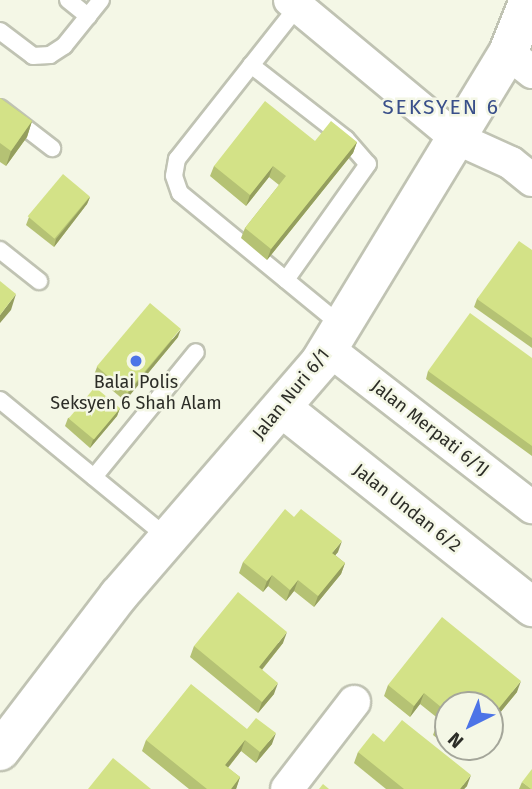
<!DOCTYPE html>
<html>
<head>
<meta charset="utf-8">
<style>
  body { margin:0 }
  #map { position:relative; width:532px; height:789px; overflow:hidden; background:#f4f7e6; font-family:"Fira Sans",sans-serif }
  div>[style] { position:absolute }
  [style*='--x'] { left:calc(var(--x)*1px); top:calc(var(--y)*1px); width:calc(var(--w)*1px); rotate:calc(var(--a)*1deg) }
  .roads { filter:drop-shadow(2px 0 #c0c3b3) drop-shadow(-2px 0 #c0c3b3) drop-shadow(0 2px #c0c3b3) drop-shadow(0 -2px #c0c3b3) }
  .service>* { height:16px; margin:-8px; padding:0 8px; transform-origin:8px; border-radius:8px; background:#fff }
  .minor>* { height:32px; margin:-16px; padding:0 16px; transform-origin:16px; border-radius:16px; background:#fff }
  .tertiary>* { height:38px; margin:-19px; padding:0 19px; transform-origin:19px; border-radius:19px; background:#fff }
  .wall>* { inset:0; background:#b5c274 }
  .shaded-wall>* { inset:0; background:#949e5e }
  .building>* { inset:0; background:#d3e287; transform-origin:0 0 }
  .dots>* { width:19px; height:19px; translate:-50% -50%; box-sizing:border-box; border:4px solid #f4f7e6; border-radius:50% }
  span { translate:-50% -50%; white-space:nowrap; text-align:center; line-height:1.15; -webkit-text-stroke:5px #f4f7e6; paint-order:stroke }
  .poi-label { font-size:18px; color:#2c2d27 }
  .street-label { font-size:18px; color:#2c2d27 }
  .quarter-label { font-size:21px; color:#394f8a; letter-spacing:2px }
  .north { position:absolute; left:434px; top:691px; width:70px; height:70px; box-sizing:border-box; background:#f4f7e6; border:2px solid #a4a69a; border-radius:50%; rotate:223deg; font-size:19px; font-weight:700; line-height:28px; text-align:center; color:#2c2d27 }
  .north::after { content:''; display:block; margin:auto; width:24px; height:32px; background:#4c74e7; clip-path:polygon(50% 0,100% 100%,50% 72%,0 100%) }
</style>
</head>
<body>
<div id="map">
  <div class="roads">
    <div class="service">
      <div style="--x:68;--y:0;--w:26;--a:39"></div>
      <div style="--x:298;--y:6;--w:195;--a:128.3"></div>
      <div style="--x:177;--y:159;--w:17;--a:100"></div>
      <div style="--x:174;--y:176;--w:18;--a:71"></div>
      <div style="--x:180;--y:193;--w:211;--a:39.4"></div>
      <div style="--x:0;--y:31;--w:41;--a:37.1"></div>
      <div style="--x:33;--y:56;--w:17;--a:-3"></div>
      <div style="--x:50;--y:55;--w:17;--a:-33"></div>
      <div style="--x:64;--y:46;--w:59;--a:-51.2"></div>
      <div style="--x:251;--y:65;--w:120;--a:37.9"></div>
      <div style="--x:346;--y:139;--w:33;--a:49"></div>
      <div style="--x:368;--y:164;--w:142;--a:125.3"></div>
      <div style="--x:0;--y:108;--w:66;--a:37.6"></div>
      <div style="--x:0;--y:250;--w:50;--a:38.5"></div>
      <div style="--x:0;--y:400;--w:216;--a:39.4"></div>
      <div style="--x:94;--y:477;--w:161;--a:-50.8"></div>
    </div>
    <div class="minor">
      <div style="--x:290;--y:0;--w:216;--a:39.7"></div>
      <div style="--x:456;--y:138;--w:60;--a:24.4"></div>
      <div style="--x:511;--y:163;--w:27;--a:39"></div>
      <div style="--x:508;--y:53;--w:31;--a:38"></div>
      <div style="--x:328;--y:349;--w:258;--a:37.8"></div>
      <div style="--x:287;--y:789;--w:110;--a:-52.4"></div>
    </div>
    <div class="tertiary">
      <div style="--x:282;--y:408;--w:320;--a:38.5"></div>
      <div style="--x:0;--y:751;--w:196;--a:-52.7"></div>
      <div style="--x:119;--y:595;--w:308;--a:-49.2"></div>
      <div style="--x:320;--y:362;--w:362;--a:-58.7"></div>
      <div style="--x:508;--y:53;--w:57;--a:-68.4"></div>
    </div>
  </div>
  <div class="wall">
    <div style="clip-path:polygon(0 98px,32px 121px,27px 137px,6px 166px,0 162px)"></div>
    <div style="clip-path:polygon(315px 141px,357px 142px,353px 153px,267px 260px,241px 238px,245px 228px,279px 185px,269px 177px,246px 206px,210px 176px,214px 166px)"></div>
    <div style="clip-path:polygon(90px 197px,87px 204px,54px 247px,26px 225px,29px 217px)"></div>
    <div style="clip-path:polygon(532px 250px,532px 348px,474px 307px,477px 299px)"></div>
    <div style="clip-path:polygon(178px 337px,125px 401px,94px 375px,97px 367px)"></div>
    <div style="clip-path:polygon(532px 358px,532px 456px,426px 379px,428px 371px)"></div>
    <div style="clip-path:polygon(120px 408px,117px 416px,90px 448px,65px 426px,68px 418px)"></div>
    <div style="clip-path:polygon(338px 552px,335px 555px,345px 563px,341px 574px,314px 607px,294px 591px,286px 601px,268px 586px,263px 592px,239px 573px,243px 562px)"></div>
    <div style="clip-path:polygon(283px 643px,262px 670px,274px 694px,258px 713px,190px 657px,194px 646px)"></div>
    <div style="clip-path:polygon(388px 685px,517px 692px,490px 725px,490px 705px,448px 705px,448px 747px,472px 747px,463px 759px,433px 735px,437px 724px,440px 720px,420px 704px,410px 717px,384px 696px)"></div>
    <div style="clip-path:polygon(247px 729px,272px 744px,256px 763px,241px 751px,228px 768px,240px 777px,236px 789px,189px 789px,142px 751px,146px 740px)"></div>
    <div style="clip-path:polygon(358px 752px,467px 786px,464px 789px,386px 789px,354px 763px)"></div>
    <div style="clip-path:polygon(522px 782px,532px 789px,519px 789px)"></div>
  </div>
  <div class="shaded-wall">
    <div style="clip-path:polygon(32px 121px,27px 137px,6px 166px,11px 151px)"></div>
    <div style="clip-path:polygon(357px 142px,353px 153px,267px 260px,271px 249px)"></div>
    <div style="clip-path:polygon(273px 166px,269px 177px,246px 206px,250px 195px)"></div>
    <div style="clip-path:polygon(90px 197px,87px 204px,54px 247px,56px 239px)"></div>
    <div style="clip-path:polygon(16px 294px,11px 310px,0 323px,0 315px)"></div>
    <div style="clip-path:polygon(181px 329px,178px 337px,125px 401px,128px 393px)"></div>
    <div style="clip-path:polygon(120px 408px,117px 416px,90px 448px,93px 440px)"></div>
    <div style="clip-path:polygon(342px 541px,338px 552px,328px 564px,332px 553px)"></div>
    <div style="clip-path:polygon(345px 563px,341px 574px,314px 607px,318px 596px)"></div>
    <div style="clip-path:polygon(272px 575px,268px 586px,263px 592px,267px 581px)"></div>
    <div style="clip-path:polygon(298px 580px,294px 591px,286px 601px,290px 590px)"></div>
    <div style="clip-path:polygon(287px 632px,283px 643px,255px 678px,259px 667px)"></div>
    <div style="clip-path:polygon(521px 681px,517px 692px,490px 725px,490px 719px)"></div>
    <div style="clip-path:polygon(278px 683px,274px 694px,258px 713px,262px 702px)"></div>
    <div style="clip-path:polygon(424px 693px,420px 704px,410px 717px,414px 706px)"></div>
    <div style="clip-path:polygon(276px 733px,272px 744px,256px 763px,260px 752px)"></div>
    <div style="clip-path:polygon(245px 740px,241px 751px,221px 776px,225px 765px)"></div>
    <div style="clip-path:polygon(467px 747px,472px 747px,463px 759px,467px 748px)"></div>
    <div style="clip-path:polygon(471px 775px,467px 786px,464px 789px,460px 789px)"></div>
    <div style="clip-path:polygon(240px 777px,236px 789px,231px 789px)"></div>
  </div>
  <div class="building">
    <div style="clip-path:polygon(0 98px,32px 121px,11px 151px,0 143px)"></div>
    <div style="clip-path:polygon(265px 101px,315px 141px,331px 121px,357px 142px,271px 249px,245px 228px,286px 176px,273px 166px,250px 195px,214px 166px)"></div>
    <div style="left:63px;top:174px;width:35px;height:55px;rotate:40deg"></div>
    <div style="clip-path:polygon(519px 241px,532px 250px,532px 338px,477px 299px)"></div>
    <div style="clip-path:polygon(0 281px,16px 294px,0 315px)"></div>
    <div style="left:150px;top:303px;width:40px;height:83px;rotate:40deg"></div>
    <div style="clip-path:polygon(470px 313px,532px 358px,532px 446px,428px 371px)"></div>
    <div style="left:95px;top:387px;width:33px;height:41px;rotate:40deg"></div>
    <div style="clip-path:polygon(285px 509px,294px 517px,301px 509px,342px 541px,332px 553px,345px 563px,318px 596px,298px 580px,290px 590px,272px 575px,267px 581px,243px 562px)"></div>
    <div style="clip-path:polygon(238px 592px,287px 632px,259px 667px,278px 683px,262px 702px,194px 646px)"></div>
    <div style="clip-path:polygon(442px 617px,521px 681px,490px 719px,490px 705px,448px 705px,448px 733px,437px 724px,447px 712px,424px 693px,414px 706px,388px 685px)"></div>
    <div style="clip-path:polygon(191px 684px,247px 729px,256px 718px,276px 733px,260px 752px,245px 740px,225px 765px,240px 777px,231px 789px,207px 789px,146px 740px)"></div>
    <div style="clip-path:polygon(402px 720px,471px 775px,460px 789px,404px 789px,358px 752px,373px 733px,384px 742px)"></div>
    <div style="clip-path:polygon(113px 758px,151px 789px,88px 789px)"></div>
    <div style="clip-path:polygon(532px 769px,532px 789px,531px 789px,522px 782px)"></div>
    <div style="clip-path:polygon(323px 784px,329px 789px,319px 789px)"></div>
  </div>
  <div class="dots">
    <div style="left:136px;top:361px;background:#4c74e7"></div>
  </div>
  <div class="poi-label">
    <span style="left:136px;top:393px">Balai Polis<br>Seksyen 6 Shah Alam</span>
  </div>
  <div class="street-label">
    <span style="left:291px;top:394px;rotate:-51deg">Jalan Nuri 6/1</span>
    <span style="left:430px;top:428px;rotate:38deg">Jalan Merpati 6/1J</span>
    <span style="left:407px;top:508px;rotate:38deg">Jalan Undan 6/2</span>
  </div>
  <div class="quarter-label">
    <span style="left:441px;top:107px">SEKSYEN 6</span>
  </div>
  <div class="north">N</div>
</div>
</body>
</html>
